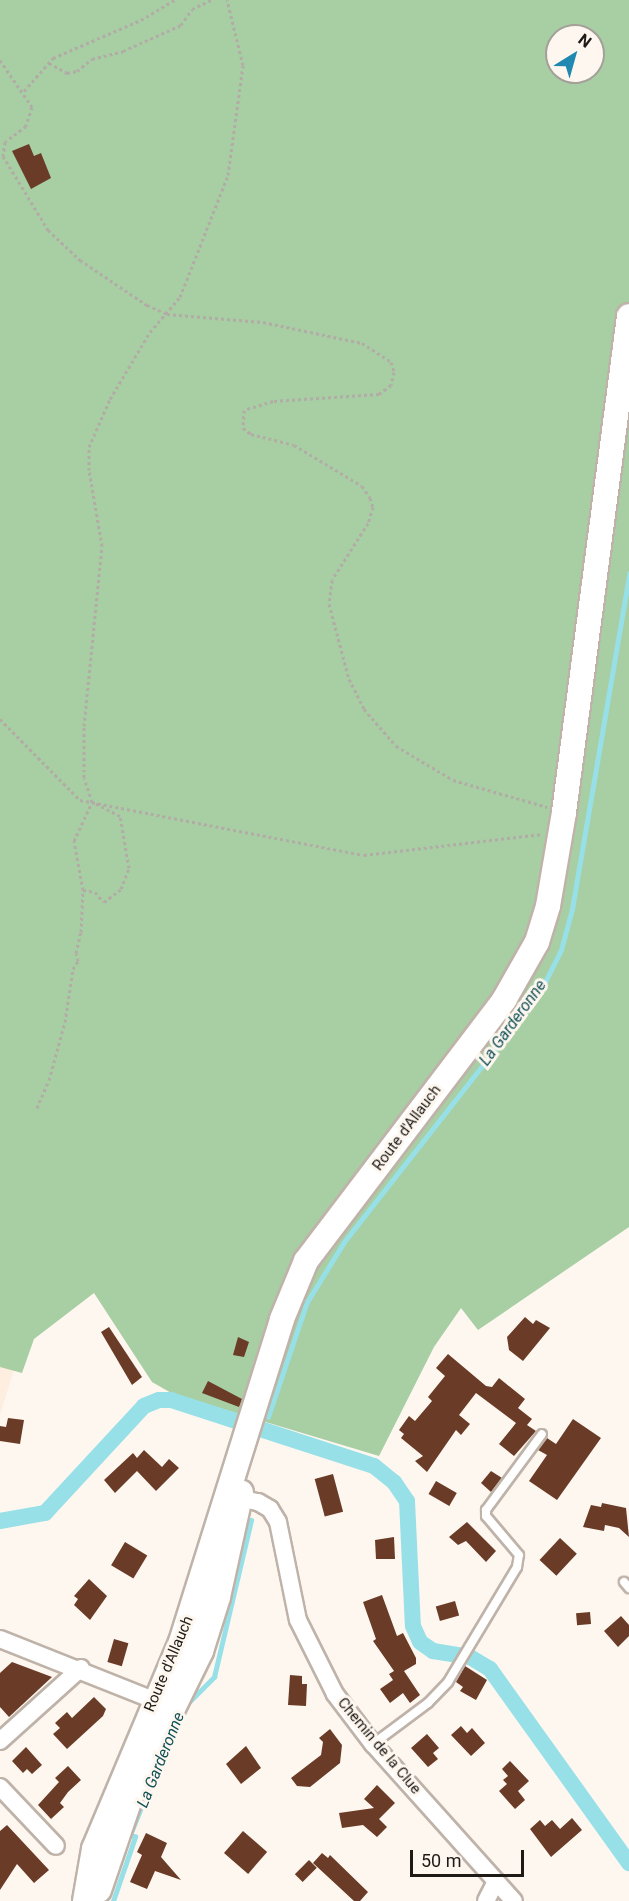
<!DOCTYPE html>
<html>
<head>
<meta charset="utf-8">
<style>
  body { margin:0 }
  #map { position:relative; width:629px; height:1901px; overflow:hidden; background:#fef7f0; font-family:Roboto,sans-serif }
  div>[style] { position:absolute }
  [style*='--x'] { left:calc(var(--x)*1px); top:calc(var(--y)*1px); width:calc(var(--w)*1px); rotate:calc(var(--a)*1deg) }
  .built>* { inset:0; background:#fdeee0 }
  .forest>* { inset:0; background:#a8cea3 }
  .stream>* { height:4.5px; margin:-2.25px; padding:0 2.25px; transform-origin:2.25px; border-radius:2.25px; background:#98e0e7 }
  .canal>* { height:16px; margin:-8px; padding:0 8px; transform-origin:8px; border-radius:8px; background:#98e0e7 }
  .building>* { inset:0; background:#6a3c27; transform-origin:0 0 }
  .path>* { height:3px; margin-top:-1.5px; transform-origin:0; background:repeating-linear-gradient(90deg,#b2aca6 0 3px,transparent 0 6px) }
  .roads { filter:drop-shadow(2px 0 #bfb3a9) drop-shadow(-2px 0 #bfb3a9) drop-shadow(0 2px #bfb3a9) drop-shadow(0 -2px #bfb3a9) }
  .service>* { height:8px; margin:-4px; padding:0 4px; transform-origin:4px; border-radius:4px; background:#fff }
  .minor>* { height:16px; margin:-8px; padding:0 8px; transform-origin:8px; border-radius:8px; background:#fff }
  .secondary>* { height:24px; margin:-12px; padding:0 12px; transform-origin:12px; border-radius:12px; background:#fff }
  span { translate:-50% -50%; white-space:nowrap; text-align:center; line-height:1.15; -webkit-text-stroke:6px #fef7f0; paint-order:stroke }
  .street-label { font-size:15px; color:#1e1a16 }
  .water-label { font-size:16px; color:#125156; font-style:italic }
  .north { position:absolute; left:545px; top:24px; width:60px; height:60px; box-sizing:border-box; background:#fef7f0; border:2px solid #a49f99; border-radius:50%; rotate:37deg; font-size:16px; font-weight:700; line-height:24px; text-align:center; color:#1e1a16 }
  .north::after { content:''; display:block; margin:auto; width:21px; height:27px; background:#2189b1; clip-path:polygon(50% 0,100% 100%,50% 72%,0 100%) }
  .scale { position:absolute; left:410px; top:1850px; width:114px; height:27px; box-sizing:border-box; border:3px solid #1e1a16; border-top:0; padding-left:8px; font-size:18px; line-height:21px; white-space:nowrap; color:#1e1a16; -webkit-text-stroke:4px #fef7f0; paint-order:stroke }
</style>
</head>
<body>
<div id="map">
  <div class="built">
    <div style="clip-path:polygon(0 1341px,21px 1347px,0 1415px)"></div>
  </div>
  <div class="forest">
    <div style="clip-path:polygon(evenodd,0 0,629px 0,629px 1227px,478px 1330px,461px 1308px,434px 1347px,379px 1456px,173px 1394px,152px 1382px,94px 1293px,34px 1339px,22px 1373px,0 1367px,0 0,557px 36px,593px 36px,593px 72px,557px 72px,557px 36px)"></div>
  </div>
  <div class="stream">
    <div style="--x:268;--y:1417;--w:121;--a:-71.3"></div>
    <div style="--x:307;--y:1302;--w:70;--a:-58.3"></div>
    <div style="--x:344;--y:1242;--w:318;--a:-51.9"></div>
    <div style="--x:540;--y:992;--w:47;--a:-63.4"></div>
    <div style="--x:561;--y:950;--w:42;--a:-75"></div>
    <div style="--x:572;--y:909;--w:340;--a:-80.3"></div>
    <div style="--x:186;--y:1705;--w:40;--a:-45"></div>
    <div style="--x:214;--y:1677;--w:161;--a:-76.7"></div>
    <div style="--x:113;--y:1901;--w:68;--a:-71"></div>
    <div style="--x:135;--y:1837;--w:5;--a:-158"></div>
    <div style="--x:130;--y:1835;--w:72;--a:-68.1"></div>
  </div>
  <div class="canal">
    <div style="--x:0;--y:1521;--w:46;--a:-10.1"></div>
    <div style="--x:45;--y:1513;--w:146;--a:-47.2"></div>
    <div style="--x:144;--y:1406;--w:16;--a:-22"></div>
    <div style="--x:159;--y:1400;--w:12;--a:0"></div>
    <div style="--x:171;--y:1400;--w:213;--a:18"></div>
    <div style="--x:374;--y:1466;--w:26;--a:39"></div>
    <div style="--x:394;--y:1482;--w:23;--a:56"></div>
    <div style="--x:407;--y:1501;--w:125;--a:87.3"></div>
    <div style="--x:413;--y:1626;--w:17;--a:66"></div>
    <div style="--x:420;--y:1642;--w:16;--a:35"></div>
    <div style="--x:433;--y:1651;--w:37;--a:9"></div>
    <div style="--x:470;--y:1657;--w:23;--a:31"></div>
    <div style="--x:490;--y:1669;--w:239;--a:54.4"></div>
  </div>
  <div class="building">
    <div style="clip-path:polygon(29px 144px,34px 156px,41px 153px,51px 178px,31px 189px,12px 151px)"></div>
    <div style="clip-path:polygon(525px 1317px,533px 1324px,536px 1320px,550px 1328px,523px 1361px,509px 1350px,507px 1337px)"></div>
    <div style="clip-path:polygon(109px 1327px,142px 1377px,132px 1385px,101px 1332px)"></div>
    <div style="clip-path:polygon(238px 1337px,249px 1342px,244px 1357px,233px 1355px)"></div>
    <div style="clip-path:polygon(448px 1354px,486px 1386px,492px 1387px,499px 1378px,525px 1399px,518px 1408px,532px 1419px,527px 1425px,536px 1431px,514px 1456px,499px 1444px,516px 1423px,476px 1393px,459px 1415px,470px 1424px,461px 1435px,456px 1430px,427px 1472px,415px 1461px,423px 1456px,401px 1438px,404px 1434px,399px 1430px,409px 1416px,415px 1421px,432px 1401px,428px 1397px,445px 1376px,436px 1368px)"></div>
    <div style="clip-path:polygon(208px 1381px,242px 1399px,239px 1407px,202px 1393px)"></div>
    <div style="clip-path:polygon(8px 1418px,24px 1420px,20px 1444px,0 1441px,0 1426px,6px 1427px)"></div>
    <div style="clip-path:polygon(573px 1419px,601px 1438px,557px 1500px,529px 1481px,547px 1455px,538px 1450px,547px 1438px,556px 1444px)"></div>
    <div style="clip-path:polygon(144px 1450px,162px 1467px,169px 1459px,179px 1468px,156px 1491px,137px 1471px,115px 1493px,104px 1480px,133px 1453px,137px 1458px)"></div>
    <div style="clip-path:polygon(491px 1471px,502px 1478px,491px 1492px,481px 1483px)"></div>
    <div style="left:333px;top:1474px;width:39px;height:19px;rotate:75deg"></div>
    <div style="left:436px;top:1481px;width:24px;height:15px;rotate:30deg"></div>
    <div style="clip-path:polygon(602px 1503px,626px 1508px,629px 1537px,619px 1528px,605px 1525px,604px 1531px,583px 1527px,591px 1505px,601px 1507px)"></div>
    <div style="clip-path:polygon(467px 1522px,496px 1551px,486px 1562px,466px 1541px,458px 1545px,449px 1537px)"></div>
    <div style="clip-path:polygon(394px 1537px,395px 1559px,376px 1559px,375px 1540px)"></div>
    <div style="left:560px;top:1538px;width:23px;height:30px;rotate:43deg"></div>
    <div style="left:125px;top:1542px;width:26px;height:27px;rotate:31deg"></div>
    <div style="clip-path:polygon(89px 1579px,107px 1596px,90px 1620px,74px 1605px,78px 1599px,74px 1596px)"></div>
    <div style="clip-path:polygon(382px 1595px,397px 1636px,403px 1633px,416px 1658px,416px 1664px,404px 1671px,420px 1695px,410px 1703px,403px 1693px,390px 1703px,380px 1689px,393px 1680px,389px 1674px,394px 1671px,373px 1641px,376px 1639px,363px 1602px)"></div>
    <div style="left:455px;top:1601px;width:15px;height:20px;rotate:74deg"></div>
    <div style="left:590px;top:1612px;width:12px;height:14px;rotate:85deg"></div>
    <div style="clip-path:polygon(621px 1616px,629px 1625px,629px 1636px,618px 1647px,604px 1631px)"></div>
    <div style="left:114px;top:1639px;width:15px;height:24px;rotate:16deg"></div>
    <div style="clip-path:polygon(12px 1662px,52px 1677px,9px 1717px,0 1707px,0 1673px)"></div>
    <div style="clip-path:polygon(465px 1666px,487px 1680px,476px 1700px,460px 1691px,463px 1687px,456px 1682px)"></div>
    <div style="clip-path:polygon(290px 1675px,302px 1676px,302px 1684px,307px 1684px,306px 1706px,288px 1705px)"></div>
    <div style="clip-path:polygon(94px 1697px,106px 1709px,103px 1716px,67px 1749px,53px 1734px,60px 1728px,55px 1723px,67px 1712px,72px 1718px)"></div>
    <div style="clip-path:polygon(461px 1726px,467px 1733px,472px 1728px,485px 1743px,471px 1756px,451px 1735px)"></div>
    <div style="clip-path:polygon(330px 1729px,342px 1745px,340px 1763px,310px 1787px,297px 1786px,291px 1778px,321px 1755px,323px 1742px,319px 1738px)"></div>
    <div style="clip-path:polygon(427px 1734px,439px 1748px,433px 1753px,438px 1759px,428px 1767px,411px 1748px)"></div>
    <div style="clip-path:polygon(246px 1746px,261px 1768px,241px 1784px,226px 1764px)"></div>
    <div style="clip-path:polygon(26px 1747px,42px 1765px,32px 1774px,27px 1769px,23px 1773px,12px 1761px)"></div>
    <div style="clip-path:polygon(510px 1761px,529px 1781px,518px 1791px,525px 1800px,515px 1809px,499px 1791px,507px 1784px,503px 1780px,508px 1776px,502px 1769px)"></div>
    <div style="clip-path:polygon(68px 1766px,81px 1780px,68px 1792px,60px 1803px,64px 1807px,51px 1819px,38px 1805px,59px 1782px,55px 1778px)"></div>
    <div style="clip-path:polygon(377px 1785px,395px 1803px,379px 1819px,387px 1827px,377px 1837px,363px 1825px,342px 1828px,339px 1813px,374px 1808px,364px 1799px)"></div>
    <div style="clip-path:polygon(572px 1818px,582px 1830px,551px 1857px,530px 1829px,540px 1820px,545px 1826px,552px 1820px,560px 1829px)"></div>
    <div style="clip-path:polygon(7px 1825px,49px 1870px,34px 1883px,17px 1864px,0 1890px,0 1831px)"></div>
    <div style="left:243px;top:1831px;width:32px;height:29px;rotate:41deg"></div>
    <div style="clip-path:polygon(146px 1833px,167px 1843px,161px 1857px,181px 1880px,155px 1871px,147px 1889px,130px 1882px,142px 1855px,137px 1852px)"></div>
    <div style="clip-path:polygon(322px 1853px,328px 1858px,330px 1855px,368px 1892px,360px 1901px,354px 1901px,313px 1863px)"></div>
    <div style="left:309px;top:1860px;width:11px;height:20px;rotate:45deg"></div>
  </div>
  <div class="path">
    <div style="--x:0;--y:60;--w:57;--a:55.8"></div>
    <div style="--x:32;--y:107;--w:20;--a:108"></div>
    <div style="--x:26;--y:126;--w:26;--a:143"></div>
    <div style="--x:5;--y:142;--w:14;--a:98"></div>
    <div style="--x:3;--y:156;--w:87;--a:58.7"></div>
    <div style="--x:48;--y:230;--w:44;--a:43.2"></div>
    <div style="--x:80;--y:260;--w:81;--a:33.9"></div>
    <div style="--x:147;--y:305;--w:22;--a:24"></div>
    <div style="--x:167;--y:314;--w:96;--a:4.8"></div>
    <div style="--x:263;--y:322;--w:101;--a:12"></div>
    <div style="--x:362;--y:343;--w:35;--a:33"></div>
    <div style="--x:391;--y:362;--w:10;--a:73"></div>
    <div style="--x:394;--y:372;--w:13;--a:103"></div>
    <div style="--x:391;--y:385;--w:15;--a:143"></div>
    <div style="--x:379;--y:394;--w:106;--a:176.2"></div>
    <div style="--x:273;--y:401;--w:30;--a:163"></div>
    <div style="--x:244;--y:410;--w:18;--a:93"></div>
    <div style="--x:243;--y:428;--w:10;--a:37"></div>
    <div style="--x:251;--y:434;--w:44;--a:14.3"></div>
    <div style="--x:294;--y:445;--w:79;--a:31.1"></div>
    <div style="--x:362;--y:486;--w:14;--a:56"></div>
    <div style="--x:370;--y:498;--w:9;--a:72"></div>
    <div style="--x:373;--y:507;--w:17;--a:107"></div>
    <div style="--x:368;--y:523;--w:67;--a:122.3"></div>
    <div style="--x:332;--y:580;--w:24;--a:97"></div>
    <div style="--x:329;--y:604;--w:78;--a:75.1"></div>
    <div style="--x:349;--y:679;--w:34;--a:63"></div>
    <div style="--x:364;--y:709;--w:49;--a:49.1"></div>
    <div style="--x:396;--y:746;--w:66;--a:30.8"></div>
    <div style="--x:453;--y:780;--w:98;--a:16"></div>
    <div style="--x:49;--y:63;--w:21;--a:29"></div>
    <div style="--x:67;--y:73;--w:10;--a:-11"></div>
    <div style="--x:77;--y:71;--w:19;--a:-39"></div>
    <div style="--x:92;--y:59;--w:32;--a:-14"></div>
    <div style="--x:123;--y:51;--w:64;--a:-24.1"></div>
    <div style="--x:181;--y:25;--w:19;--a:-55"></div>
    <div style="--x:192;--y:9;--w:21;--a:-25"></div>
    <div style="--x:24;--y:91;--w:44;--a:-48.7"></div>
    <div style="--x:53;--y:58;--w:96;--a:-23.4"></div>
    <div style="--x:141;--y:20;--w:39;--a:-31"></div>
    <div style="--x:0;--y:719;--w:114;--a:45.4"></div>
    <div style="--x:80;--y:800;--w:289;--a:11"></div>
    <div style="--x:364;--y:855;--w:180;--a:-6.7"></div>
    <div style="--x:83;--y:890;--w:50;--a:-100.4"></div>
    <div style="--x:74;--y:841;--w:43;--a:-65.2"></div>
    <div style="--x:37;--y:1108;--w:30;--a:-67"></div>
    <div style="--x:49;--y:1080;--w:60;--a:-74.6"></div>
    <div style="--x:65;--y:1022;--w:54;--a:-81.4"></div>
    <div style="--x:73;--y:969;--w:9;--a:-58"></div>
    <div style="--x:78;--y:961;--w:8;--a:-104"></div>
    <div style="--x:76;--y:953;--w:22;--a:-77"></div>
    <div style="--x:81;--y:932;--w:42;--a:-87.3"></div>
    <div style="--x:83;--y:890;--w:12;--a:9"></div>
    <div style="--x:95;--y:892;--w:13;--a:48"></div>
    <div style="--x:104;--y:902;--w:21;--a:-37"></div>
    <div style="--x:121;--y:889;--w:22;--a:-69"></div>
    <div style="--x:129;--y:868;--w:53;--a:-99.8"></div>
    <div style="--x:120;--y:816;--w:31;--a:-153"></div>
    <div style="--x:92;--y:802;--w:25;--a:-108"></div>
    <div style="--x:84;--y:778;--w:52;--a:-90"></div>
    <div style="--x:84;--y:726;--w:181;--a:-84.3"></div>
    <div style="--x:102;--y:546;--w:77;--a:-99.7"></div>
    <div style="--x:89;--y:470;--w:23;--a:-90"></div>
    <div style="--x:89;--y:447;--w:52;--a:-66.4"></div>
    <div style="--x:110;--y:399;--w:78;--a:-59.2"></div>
    <div style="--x:150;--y:332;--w:46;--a:-49.4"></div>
    <div style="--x:180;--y:297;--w:131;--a:-68.5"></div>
    <div style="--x:228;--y:175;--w:111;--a:-82.2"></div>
    <div style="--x:243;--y:65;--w:67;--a:-103.8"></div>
  </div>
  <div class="roads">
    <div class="service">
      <div style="--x:624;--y:1582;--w:8;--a:50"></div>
      <div style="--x:373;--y:1744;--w:69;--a:-36.7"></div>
      <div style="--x:428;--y:1703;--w:29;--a:-46"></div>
      <div style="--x:448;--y:1682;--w:134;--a:-59"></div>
      <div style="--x:517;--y:1567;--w:12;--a:-81"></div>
      <div style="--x:519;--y:1555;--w:51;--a:-130.2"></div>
      <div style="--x:486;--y:1516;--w:6;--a:-90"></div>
      <div style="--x:486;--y:1510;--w:94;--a:-53.6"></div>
    </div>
    <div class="minor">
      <div style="--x:229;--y:1496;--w:30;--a:12"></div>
      <div style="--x:258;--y:1502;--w:14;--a:30"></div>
      <div style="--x:270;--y:1509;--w:15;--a:58"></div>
      <div style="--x:278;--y:1522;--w:100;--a:78.5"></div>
      <div style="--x:298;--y:1620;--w:83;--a:63.4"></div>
      <div style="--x:335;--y:1694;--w:63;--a:52.8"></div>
      <div style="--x:373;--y:1744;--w:211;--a:48.1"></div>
      <div style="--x:0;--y:1639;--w:179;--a:21.7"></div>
      <div style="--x:0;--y:1741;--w:109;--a:-42"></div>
      <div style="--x:0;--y:1787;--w:81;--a:46.5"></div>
      <div style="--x:486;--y:1901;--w:22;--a:-63"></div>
    </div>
    <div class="secondary">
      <div style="--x:99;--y:1890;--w:106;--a:-71.2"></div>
      <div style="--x:133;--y:1790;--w:155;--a:-63.9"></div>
      <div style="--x:201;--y:1651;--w:57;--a:-72.5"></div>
      <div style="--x:218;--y:1597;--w:107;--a:-77.6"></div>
      <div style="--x:85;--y:1901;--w:53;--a:-80.2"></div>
      <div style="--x:94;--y:1849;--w:225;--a:-67.2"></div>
      <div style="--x:181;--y:1642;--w:338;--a:-72.6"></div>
      <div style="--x:282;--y:1319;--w:63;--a:-67.5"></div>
      <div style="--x:306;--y:1261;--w:328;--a:-52.8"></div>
      <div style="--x:504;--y:1000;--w:67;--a:-60.4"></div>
      <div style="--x:537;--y:942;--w:38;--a:-73"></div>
      <div style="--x:548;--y:906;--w:95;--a:-80.3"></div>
      <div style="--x:564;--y:812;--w:500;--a:-82.53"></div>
    </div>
  </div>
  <div class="street-label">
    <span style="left:407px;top:1128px;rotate:-53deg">Route d'Allauch</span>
    <span style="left:169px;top:1664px;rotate:-67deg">Route d'Allauch</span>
    <span style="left:379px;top:1746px;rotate:50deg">Chemin de la Clue</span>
  </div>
  <div class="water-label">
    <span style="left:513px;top:1023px;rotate:-54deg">La Garderonne</span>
    <span style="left:161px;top:1760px;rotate:-68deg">La Garderonne</span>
  </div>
  <div class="north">N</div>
  <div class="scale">50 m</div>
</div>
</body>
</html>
